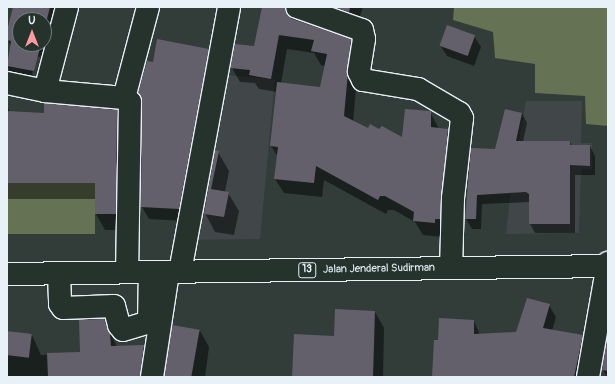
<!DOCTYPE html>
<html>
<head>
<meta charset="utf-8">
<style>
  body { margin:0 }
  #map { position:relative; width:615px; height:384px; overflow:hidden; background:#323c39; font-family:Pangolin,sans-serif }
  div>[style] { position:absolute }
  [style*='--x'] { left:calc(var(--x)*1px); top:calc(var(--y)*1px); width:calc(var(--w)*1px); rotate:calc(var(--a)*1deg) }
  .built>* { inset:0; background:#414748 }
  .green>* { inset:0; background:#657253; transform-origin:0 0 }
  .shadow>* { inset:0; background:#0007 }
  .building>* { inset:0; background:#64606b; transform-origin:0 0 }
  .roads { filter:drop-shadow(1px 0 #e8f1f8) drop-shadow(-1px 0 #e8f1f8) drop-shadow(0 1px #e8f1f8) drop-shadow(0 -1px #e8f1f8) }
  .minor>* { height:22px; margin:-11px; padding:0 11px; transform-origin:11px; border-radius:11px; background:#26332d }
  .major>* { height:22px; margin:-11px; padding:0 11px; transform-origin:11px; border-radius:11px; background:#26332d }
  .highway>* { height:22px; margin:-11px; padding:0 11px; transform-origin:11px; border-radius:11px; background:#26332d }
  span { translate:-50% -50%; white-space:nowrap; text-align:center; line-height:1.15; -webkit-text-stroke:4px #26332d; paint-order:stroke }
  .shield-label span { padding:1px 3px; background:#26332d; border:1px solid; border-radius:3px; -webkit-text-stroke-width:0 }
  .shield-label { font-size:10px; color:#e8f1f8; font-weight:700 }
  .street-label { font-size:11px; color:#e8f1f8 }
  .frame { position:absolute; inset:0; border:8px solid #e8f1f8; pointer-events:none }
  .north { position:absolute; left:12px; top:12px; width:40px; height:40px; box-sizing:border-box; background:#26332d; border:1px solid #747f7e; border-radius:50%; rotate:0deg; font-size:11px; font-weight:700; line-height:16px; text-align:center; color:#e8f1f8 }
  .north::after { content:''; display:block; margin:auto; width:14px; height:18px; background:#ff9aa2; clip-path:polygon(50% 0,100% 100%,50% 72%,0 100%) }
</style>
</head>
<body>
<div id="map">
  <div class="built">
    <div style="clip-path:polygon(219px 74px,275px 80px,260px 239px,186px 240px)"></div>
    <div style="clip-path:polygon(526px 101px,582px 101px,581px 143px,592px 143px,592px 169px,581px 170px,579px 233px,506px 234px,512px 179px)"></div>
  </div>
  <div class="green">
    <div style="clip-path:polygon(454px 7px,608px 7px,608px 126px,586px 124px,585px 96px,535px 93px,535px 64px,495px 58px,493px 32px,453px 20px)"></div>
    <div style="left:7px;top:183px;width:88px;height:51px"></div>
  </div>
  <div class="shadow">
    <div style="clip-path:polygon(evenodd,14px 7px,58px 7px,45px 58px,36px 56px,31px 80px,13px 76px,7px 66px,11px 48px,7px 35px,14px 7px,20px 20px,44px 20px,44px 44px,20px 44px,20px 20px)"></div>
    <div style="clip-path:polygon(evenodd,272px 7px,363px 7px,357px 26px,293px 17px,293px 20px,351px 40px,359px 55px,353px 122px,368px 130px,403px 139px,430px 112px,439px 129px,448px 129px,456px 144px,443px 237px,423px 235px,415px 222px,394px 210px,388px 210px,386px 214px,324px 180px,322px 197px,284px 193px,275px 179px,278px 157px,271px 146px,277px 92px,259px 89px,255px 83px,240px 82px,232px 68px,255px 47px,272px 7px,287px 49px,314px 53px,321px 65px,325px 66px,321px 88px,281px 83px,287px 49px)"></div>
    <div style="clip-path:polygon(474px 36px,481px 47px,474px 66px,447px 56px,440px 45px)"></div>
    <div style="clip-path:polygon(208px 50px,215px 62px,186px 221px,149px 219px,142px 207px,154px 63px)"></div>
    <div style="clip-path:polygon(7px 106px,10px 112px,47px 115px,117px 111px,126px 127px,124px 230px,105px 230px,96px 214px,96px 199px,7px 199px)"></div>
    <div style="clip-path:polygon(522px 113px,527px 123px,523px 142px,570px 142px,572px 146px,590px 146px,595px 156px,595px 175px,575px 175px,575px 233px,535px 233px,530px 224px,530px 202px,482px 204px,481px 229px,472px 229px,466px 219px,496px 150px)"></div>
    <div style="clip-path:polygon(218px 152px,229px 171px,225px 192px,228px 193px,239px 211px,234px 235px,215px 232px,205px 213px)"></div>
    <div style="clip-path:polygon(549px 305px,556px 317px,552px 331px,582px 336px,589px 347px,583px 377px,433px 377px,439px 341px,474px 321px,480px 335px,517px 333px)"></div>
    <div style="clip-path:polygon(375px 312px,384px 328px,383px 377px,293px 377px,335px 337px)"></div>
    <div style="clip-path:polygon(104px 320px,117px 347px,144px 346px,153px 362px,151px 377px,7px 377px,7px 332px,32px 335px,41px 355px,81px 353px)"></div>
    <div style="clip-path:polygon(200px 331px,209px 347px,205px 377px,166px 377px)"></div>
    <div style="clip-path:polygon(608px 345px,608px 377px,607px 377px,603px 370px)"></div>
  </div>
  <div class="building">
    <div style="clip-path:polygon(13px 7px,50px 7px,44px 31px,44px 20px,20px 20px,20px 44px,41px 44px,34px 71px,7px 66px,11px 41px,7px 40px,7px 31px)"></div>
    <div style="clip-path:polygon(262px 7px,285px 7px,287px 15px,292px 19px,351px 39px,344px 116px,368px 128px,370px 124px,379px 129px,382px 126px,402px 137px,405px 109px,431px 111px,431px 127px,448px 129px,440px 219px,435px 219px,435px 223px,413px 221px,414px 212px,385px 196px,380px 196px,378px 200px,316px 166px,314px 183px,274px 179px,278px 147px,270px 146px,277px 82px,320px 87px,327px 54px,311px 51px,314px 40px,279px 35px,271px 79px,249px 75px,250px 70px,230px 68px,235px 44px,254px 46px)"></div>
    <div style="clip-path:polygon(334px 7px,350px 7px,349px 12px)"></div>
    <div style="left:447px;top:25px;width:30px;height:22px;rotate:20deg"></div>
    <div style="clip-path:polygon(157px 39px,209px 49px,179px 209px,141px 207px,142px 102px,138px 93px,147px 61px,153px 62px)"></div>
    <div style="clip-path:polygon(44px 103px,117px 110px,116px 214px,95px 214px,95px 183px,7px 183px,7px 111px,44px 113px)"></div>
    <div style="clip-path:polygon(505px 109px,522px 113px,516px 141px,570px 141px,570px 145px,590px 145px,590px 166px,570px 165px,570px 224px,529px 224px,529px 194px,526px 192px,477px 195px,476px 219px,465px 219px,471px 148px,495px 149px)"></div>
    <div style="clip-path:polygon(215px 150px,219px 151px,211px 189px,229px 192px,224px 217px,204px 214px)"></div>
    <div style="clip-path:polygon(527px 298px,550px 304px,543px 328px,583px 335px,574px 377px,432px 377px,434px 340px,438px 340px,439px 318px,474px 320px,474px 334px,516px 332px)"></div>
    <div style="clip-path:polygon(335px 309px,375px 311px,373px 377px,292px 377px,294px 334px,334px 336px)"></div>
    <div style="clip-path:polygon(104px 319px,110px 334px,111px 346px,144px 345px,140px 377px,48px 377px,47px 353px,80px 352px,79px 320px)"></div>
    <div style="left:172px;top:325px;width:28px;height:52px;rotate:10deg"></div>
    <div style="left:7px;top:331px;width:25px;height:24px;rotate:7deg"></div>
    <div style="clip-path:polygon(607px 340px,608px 340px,608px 371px,602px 370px)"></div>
  </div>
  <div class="roads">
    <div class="minor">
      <div style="--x:297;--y:7;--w:69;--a:19.5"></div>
      <div style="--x:362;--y:30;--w:9;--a:77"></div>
      <div style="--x:364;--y:39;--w:33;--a:99"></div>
      <div style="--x:359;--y:72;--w:9;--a:63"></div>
      <div style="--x:363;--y:80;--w:56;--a:9.3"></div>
      <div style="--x:418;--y:89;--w:48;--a:30.3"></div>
      <div style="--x:459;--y:113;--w:6;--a:59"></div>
      <div style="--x:462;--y:118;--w:81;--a:96.4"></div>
      <div style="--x:453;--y:198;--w:70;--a:91.6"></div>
      <div style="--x:7;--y:83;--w:39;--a:12"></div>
      <div style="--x:45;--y:91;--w:79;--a:5.1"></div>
      <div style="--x:45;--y:91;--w:87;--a:-75.3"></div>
      <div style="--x:124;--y:98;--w:7;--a:34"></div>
      <div style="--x:130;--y:102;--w:170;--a:91"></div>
      <div style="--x:124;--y:98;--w:94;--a:-75.2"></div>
      <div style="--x:180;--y:272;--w:269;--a:-79.5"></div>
      <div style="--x:59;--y:273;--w:31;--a:88"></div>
      <div style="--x:60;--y:304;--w:5;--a:53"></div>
      <div style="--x:63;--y:308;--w:51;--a:-2.2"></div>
      <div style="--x:114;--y:306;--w:20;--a:75"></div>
      <div style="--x:119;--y:325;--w:6;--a:51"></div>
      <div style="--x:123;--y:330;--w:27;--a:-17"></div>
      <div style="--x:149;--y:322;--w:50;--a:-88.9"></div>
      <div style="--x:152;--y:377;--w:106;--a:-81.3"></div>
    </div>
    <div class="major">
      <div style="--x:588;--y:377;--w:116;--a:-80"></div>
    </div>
    <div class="highway">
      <div style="--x:7;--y:274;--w:601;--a:-0.76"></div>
    </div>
  </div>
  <div class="shield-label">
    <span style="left:307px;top:270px">13</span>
  </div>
  <div class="street-label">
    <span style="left:379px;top:269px;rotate:-1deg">Jalan Jenderal Sudirman</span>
  </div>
  <div class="frame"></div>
  <div class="north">U</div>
</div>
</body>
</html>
